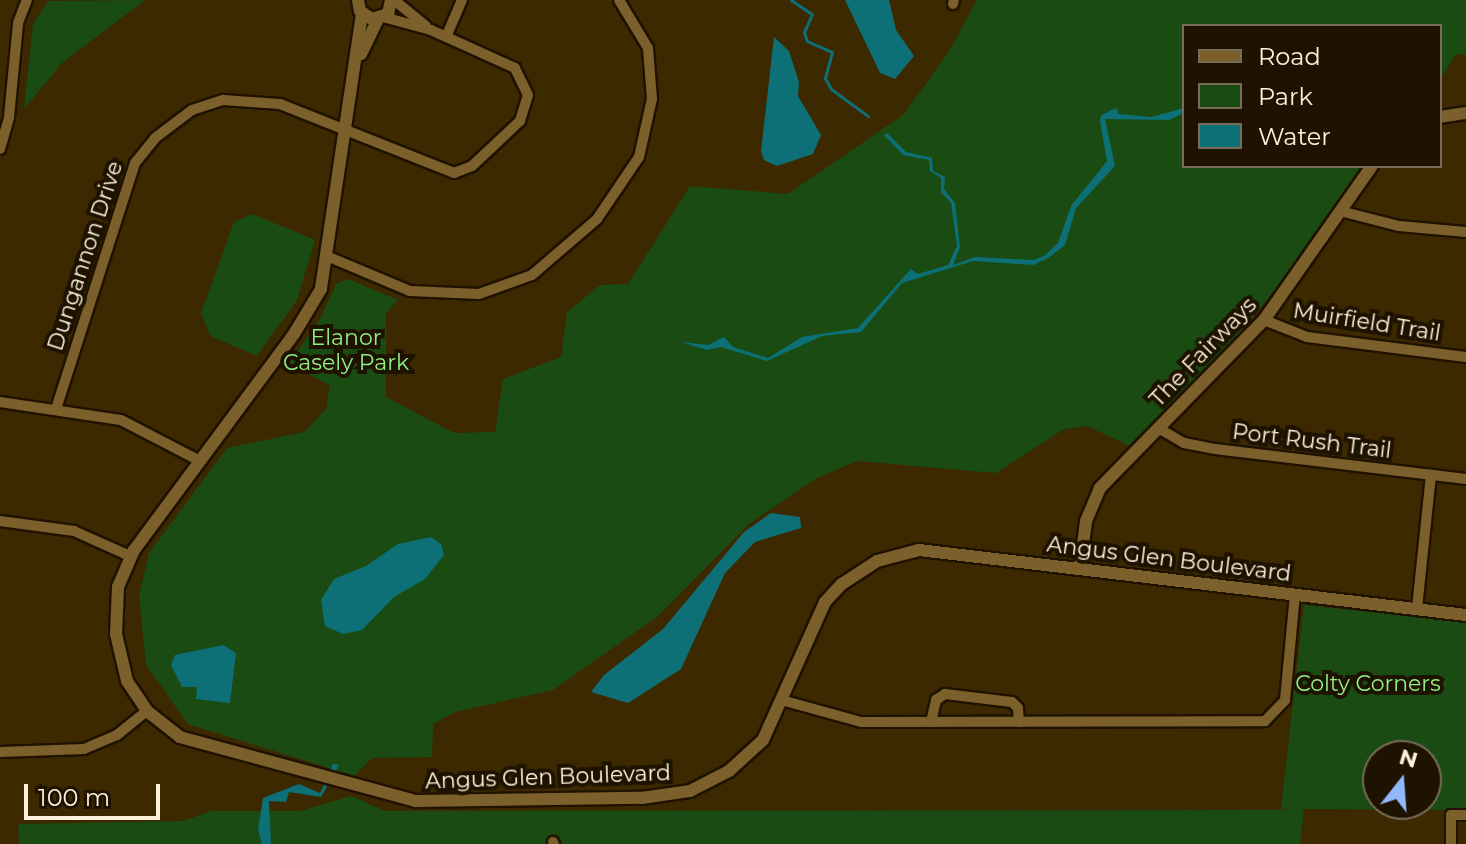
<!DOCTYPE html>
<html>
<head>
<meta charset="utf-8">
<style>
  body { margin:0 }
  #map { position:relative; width:1466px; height:844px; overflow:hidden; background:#3d2900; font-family:Montserrat,sans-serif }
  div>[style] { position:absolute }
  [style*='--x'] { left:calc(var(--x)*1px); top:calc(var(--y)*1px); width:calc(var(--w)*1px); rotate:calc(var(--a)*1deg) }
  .green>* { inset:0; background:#194b13 }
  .water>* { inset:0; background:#0c7076 }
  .stream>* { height:3px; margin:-1.5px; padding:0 1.5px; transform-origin:1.5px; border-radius:1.5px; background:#0c7076 }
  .roads { filter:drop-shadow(2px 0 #201200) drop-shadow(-2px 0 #201200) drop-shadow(0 2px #201200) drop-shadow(0 -2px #201200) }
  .minor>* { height:10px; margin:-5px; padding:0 5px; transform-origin:5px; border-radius:5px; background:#7c602b }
  .tertiary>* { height:12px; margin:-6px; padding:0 6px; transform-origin:6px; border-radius:6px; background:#7c602b }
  span { translate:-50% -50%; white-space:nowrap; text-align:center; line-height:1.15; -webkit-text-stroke:8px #1e1300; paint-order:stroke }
  .street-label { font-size:22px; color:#fef1db }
  .park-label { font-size:22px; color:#90ee84 }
  .legend { position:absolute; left:1182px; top:24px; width:260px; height:144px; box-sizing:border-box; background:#1e1300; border:2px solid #786c58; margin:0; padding:10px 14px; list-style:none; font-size:24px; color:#fef1db }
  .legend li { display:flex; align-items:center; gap:16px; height:40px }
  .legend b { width:40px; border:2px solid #786c58 }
  .north { position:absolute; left:1362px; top:740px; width:80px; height:80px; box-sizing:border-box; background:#1e1300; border:2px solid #786c58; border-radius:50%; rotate:17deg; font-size:22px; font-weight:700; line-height:32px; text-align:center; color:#fef1db }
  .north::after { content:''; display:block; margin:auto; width:28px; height:36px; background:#91b8fd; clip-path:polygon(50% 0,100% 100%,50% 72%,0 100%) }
  .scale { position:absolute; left:24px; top:784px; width:136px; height:36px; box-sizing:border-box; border:4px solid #fef1db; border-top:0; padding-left:10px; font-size:24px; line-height:28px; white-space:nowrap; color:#fef1db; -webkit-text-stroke:6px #1e1300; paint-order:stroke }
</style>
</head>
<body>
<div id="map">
  <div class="green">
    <div style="clip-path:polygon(145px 0,62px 63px,24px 109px,33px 24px,48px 1px)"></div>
    <div style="clip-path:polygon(977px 0,1466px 0,1466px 55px,1456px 54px,1440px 79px,1440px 26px,1184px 26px,1184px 166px,1364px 166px,1299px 260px,1224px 353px,1132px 447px,1087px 426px,1064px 429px,996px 473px,857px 461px,815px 479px,749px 524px,657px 617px,553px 690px,455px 712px,433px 724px,432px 757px,372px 758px,354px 776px,188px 724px,146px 665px,139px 596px,149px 553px,227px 448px,304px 432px,326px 409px,330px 386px,289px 363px,320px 319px,336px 284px,348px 279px,398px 300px,386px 313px,386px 397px,454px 433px,495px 432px,503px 379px,561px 357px,567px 312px,600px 285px,628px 284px,690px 186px,788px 194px,903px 115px,948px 53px)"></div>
    <div style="clip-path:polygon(252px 214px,315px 240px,297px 300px,257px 356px,210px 336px,201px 313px,234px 222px)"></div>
    <div style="clip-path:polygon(evenodd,1304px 605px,1466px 622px,1466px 810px,1304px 809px,1300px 844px,19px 844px,18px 824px,183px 821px,211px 811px,300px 811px,351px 796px,385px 811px,1298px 810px,1281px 809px,1304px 605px,1378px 756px,1426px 756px,1426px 804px,1378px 804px,1378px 756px)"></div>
  </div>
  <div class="water">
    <div style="clip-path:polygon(845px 0,889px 0,896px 30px,914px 56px,895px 79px,880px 73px)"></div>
    <div style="clip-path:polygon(774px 37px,789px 51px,799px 82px,798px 96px,821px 135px,813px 154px,777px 166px,764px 160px,761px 151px)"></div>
    <div style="clip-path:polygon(1116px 108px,1119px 114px,1151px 117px,1184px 108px,1184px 113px,1169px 120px,1105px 119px,1115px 166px,1076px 208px,1065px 245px,1048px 258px,1033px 265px,973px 261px,902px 283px,861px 332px,822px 336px,767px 361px,721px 347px,707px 350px,681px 342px,708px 345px,724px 337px,733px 347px,768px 358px,802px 337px,858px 328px,911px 269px,918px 274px,948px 265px,957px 246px,951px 203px,941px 192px,941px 178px,930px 171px,929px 160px,903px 155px,884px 135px,887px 133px,906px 152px,932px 158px,933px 171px,945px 177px,944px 189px,955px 203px,960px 247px,953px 265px,975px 257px,1033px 260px,1044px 256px,1058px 243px,1071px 206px,1107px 161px,1100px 122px,1101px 115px)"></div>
    <div style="clip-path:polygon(771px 513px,800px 517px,801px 528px,755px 542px,725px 573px,681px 669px,628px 703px,591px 692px,604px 675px,663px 629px,744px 532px)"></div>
    <div style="clip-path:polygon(431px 537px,441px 544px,444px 555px,425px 579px,394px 597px,362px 630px,343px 634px,325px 626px,321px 600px,334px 579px,366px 566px,398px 544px)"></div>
    <div style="clip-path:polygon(223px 645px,236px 653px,230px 703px,196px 699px,197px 687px,182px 687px,171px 665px,175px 655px)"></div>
    <div style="clip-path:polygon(333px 764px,339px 765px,321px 797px,289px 792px,286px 802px,269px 801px,271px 844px,262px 844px,258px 830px,263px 798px,299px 784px,320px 793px)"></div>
  </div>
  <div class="stream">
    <div style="--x:791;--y:0;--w:25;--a:34"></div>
    <div style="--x:812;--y:14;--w:20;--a:114"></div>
    <div style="--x:804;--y:32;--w:9;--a:72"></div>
    <div style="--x:807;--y:41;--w:27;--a:24"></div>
    <div style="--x:832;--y:52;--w:27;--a:105"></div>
    <div style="--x:825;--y:78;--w:13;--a:61"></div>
    <div style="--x:831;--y:89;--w:46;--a:36.1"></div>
  </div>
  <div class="roads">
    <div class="minor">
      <div style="--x:394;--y:0;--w:41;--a:39.1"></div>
      <div style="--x:953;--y:4;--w:4;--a:-76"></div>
      <div style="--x:446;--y:37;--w:40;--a:-66.6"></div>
      <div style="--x:0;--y:149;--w:33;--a:-74"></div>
      <div style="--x:9;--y:117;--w:94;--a:-84.5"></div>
      <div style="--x:18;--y:23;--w:25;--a:-69"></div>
      <div style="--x:1344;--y:212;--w:57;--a:14.3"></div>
      <div style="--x:1399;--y:226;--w:67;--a:5.1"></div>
      <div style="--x:329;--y:257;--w:88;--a:22.8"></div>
      <div style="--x:410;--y:291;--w:69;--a:2.5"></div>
      <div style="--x:479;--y:294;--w:56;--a:-19.7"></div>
      <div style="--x:532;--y:275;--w:86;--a:-40.7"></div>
      <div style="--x:597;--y:219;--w:75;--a:-55.9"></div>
      <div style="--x:639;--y:157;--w:59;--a:-77.4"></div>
      <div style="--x:652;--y:99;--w:51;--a:-94.5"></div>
      <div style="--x:648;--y:48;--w:56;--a:-121.1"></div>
      <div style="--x:1264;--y:320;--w:46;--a:21.6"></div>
      <div style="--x:1307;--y:337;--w:160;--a:7.2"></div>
      <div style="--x:0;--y:402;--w:122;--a:8.5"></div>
      <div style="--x:121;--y:420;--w:89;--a:27.4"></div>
      <div style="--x:56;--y:409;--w:258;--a:-72.2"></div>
      <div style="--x:135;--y:163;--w:32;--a:-51"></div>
      <div style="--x:155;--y:138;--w:46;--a:-37.1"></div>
      <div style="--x:192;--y:110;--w:33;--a:-18"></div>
      <div style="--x:223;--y:100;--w:57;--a:4"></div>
      <div style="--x:280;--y:104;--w:187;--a:21.6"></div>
      <div style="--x:454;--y:173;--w:19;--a:-21"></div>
      <div style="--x:472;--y:166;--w:66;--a:-43.2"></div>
      <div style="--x:520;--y:121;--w:27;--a:-73"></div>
      <div style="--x:528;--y:95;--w:30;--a:-116"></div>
      <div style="--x:515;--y:68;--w:92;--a:-155.7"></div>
      <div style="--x:431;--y:30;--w:50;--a:-164.8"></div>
      <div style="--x:1158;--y:428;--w:30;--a:30"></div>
      <div style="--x:1184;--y:443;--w:32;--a:11"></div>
      <div style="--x:1215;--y:449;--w:253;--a:6.8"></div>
      <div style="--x:0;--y:521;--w:75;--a:7.7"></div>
      <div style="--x:74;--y:531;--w:61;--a:24.1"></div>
      <div style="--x:1417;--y:608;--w:134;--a:-84"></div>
      <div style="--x:785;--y:701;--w:79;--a:15.4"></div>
      <div style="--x:861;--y:722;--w:404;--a:-0.1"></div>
      <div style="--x:1265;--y:721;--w:29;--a:-46"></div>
      <div style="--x:1285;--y:700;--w:106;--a:-84.6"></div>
      <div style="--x:931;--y:722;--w:23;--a:-77"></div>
      <div style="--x:936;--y:700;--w:11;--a:-34"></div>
      <div style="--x:945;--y:694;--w:67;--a:6.8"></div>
      <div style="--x:1012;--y:702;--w:8;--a:45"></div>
      <div style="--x:1018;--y:708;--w:14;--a:86"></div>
      <div style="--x:0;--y:752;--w:84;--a:-2"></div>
      <div style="--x:84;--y:749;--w:36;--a:-23"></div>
      <div style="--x:117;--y:735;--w:38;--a:-39"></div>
      <div style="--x:553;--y:842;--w:2;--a:63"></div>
      <div style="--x:1451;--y:844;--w:29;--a:-90"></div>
      <div style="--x:1451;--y:815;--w:15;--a:0"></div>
    </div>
    <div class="tertiary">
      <div style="--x:358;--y:0;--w:11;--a:80"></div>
      <div style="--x:360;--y:11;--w:14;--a:34"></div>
      <div style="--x:372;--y:19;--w:17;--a:-17"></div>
      <div style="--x:388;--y:14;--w:14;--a:-78"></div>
      <div style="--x:362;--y:14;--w:278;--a:98.5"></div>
      <div style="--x:321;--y:289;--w:52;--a:121"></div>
      <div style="--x:294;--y:334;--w:269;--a:126.5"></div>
      <div style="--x:134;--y:550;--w:40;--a:113.4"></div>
      <div style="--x:118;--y:587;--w:47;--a:92.4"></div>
      <div style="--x:116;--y:634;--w:48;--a:76.8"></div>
      <div style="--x:127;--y:681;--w:36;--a:56"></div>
      <div style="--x:147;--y:711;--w:42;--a:38.2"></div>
      <div style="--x:180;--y:737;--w:244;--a:15.2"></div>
      <div style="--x:415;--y:801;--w:227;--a:-0.8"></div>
      <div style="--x:642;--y:798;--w:49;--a:-8.3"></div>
      <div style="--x:690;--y:791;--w:44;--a:-27.1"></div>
      <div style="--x:729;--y:771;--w:46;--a:-42.4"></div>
      <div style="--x:763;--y:740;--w:151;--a:-65.8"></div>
      <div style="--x:825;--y:602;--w:25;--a:-47"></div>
      <div style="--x:842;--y:584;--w:42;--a:-33.3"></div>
      <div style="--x:877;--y:561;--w:43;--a:-14.7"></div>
      <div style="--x:919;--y:550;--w:551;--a:6.78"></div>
      <div style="--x:361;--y:54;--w:39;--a:-64"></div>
      <div style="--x:1440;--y:117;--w:26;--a:-9"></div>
      <div style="--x:1080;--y:568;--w:47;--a:-82.7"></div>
      <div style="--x:1086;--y:521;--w:36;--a:-67"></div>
      <div style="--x:1100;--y:488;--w:235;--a:-45.7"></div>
      <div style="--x:1264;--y:320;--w:188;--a:-55"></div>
    </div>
  </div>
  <div class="street-label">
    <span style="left:85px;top:256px;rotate:-72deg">Dungannon Drive</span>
    <span style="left:1367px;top:322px;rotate:9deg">Muirfield Trail</span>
    <span style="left:1203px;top:352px;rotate:-46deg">The Fairways</span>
    <span style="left:1312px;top:441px;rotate:7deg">Port Rush Trail</span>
    <span style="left:1169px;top:559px;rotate:7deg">Angus Glen Boulevard</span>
    <span style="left:548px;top:777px;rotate:-2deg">Angus Glen Boulevard</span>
  </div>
  <div class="park-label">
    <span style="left:346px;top:350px">Elanor<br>Casely Park</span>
    <span style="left:1368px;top:684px">Colty Corners</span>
  </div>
  <ul class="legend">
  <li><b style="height:10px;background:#7c602b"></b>Road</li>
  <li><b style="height:22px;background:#194b13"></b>Park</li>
  <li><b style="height:22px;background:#0c7076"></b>Water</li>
  </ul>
  <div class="north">N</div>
  <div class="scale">100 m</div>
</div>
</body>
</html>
